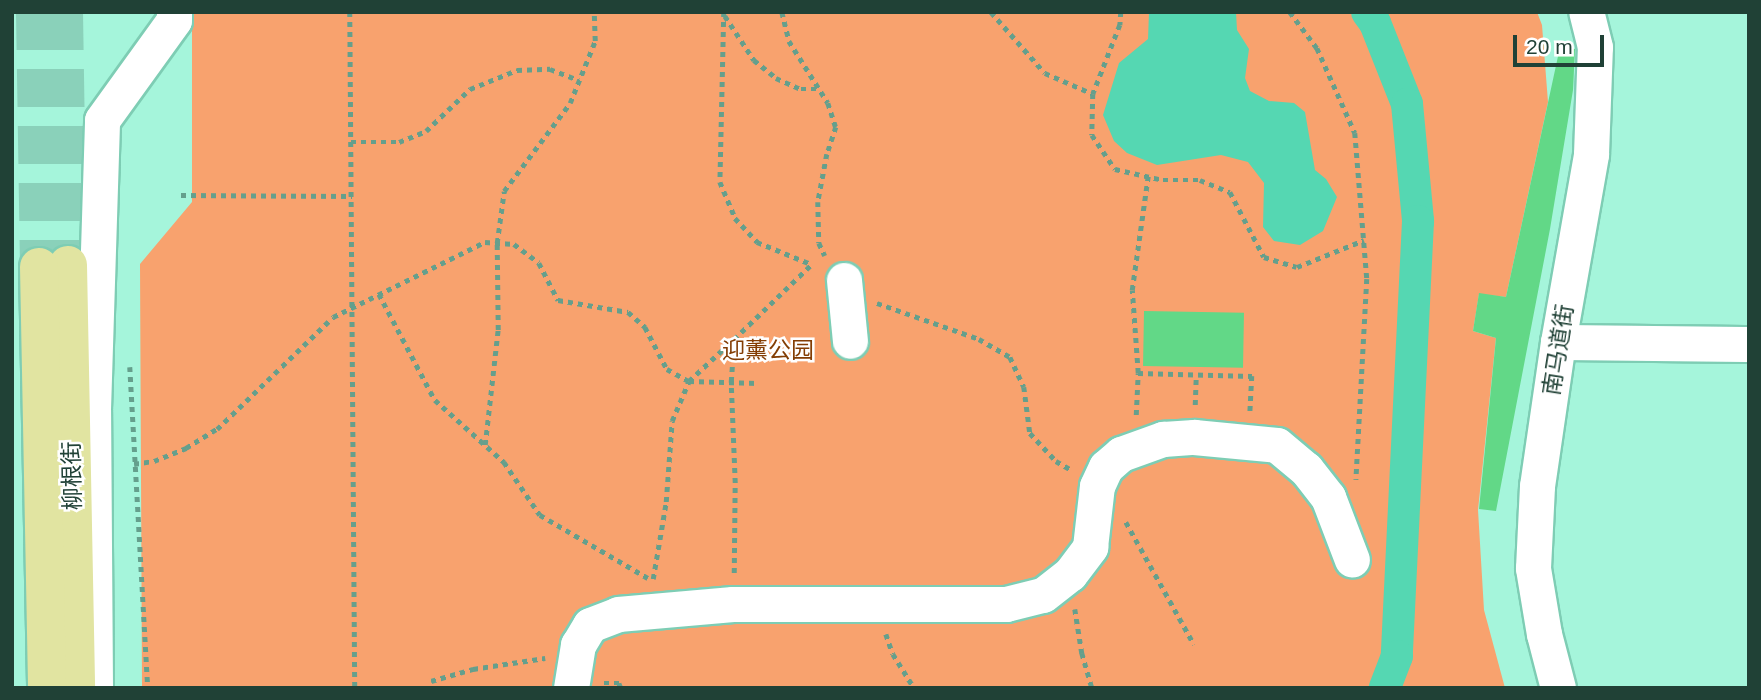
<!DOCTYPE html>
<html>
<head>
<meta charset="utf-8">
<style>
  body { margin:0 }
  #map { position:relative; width:1761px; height:700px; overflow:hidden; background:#a5f5db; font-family:Arial,"Noto Sans SC",sans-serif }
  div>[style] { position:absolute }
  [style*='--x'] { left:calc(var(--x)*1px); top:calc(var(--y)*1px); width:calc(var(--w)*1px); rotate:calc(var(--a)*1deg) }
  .green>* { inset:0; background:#f8a26e }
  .water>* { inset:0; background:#55d7b2 }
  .canal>* { height:32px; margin:-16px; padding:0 16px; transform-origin:16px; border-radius:16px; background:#55d7b2 }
  .building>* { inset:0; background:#62d887; transform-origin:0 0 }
  .major-tunnel>* { height:38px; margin-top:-19px; transform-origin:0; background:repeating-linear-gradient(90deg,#8ad1ba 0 38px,transparent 0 57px) }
  .path>* { height:4.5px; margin-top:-2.25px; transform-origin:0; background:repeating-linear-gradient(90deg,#659f8c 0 5px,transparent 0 10px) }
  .roads { filter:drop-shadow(2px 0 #7ecdb4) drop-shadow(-2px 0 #7ecdb4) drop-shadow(0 2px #7ecdb4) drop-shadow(0 -2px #7ecdb4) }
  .minor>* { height:35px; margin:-17.5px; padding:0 17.5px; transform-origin:17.5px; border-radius:17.5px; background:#fff }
  .major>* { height:38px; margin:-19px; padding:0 19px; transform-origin:19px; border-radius:19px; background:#e1e4a1 }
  span { translate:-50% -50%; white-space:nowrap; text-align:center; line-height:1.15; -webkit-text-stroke:5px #fff; paint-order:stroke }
  .park-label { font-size:23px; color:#833d04 }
  .street-label { font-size:23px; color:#204136 }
  .frame { position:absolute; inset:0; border:14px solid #204136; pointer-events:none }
  .scale { position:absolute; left:1513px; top:35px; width:91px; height:32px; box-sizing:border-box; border:4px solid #204136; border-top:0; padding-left:9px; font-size:21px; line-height:24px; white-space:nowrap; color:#204136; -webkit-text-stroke:5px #fff; paint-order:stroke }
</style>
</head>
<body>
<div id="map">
  <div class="green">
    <div style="clip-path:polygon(192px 12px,1537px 12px,1542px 25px,1548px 102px,1506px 297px,1479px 294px,1473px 331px,1496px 338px,1478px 510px,1484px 610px,1505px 688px,142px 688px,140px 264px,192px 202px)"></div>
  </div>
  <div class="water">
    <div style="clip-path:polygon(1149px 12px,1236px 12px,1237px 30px,1249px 49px,1245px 78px,1250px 91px,1269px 101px,1294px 103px,1305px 112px,1315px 170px,1326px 179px,1337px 197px,1323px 231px,1300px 245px,1274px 241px,1263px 227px,1264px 183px,1248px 162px,1221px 155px,1157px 165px,1127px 153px,1114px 141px,1103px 115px,1119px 63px,1148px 39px)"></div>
  </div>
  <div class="canal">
    <div style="--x:1367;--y:12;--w:14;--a:54"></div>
    <div style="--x:1375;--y:23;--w:87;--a:68.4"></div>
    <div style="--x:1407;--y:104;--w:118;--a:84.6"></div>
    <div style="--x:1418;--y:221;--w:436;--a:92.8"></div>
    <div style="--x:1397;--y:656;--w:34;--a:111"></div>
  </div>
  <div class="building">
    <div style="clip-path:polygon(1560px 47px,1575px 49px,1573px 90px,1550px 229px,1496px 511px,1479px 509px,1496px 338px,1473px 331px,1479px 293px,1506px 297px)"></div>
    <div style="left:1144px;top:311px;width:100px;height:55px;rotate:1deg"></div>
  </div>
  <div class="major-tunnel">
    <div style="--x:35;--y:12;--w:255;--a:89.1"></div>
    <div style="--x:64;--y:12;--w:253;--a:89.1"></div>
  </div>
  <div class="path">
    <div style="--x:350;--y:12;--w:676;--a:89.58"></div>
    <div style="--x:724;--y:12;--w:170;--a:91.3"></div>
    <div style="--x:720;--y:182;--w:39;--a:67"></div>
    <div style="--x:735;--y:218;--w:33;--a:47"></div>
    <div style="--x:757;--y:242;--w:58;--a:22.2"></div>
    <div style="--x:782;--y:12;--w:30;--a:76"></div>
    <div style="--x:789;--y:41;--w:73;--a:57.8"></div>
    <div style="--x:828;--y:103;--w:25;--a:72"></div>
    <div style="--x:836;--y:127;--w:28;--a:108"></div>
    <div style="--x:827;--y:154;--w:49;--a:100.6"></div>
    <div style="--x:818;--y:202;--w:41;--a:88.6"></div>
    <div style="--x:819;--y:243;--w:14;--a:65"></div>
    <div style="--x:991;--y:12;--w:81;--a:48.5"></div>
    <div style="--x:1045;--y:73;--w:52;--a:23.6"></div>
    <div style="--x:1121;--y:12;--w:13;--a:94"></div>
    <div style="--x:1120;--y:25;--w:74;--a:111.4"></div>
    <div style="--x:1093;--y:94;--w:41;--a:91.4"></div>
    <div style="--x:1092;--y:135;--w:41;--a:55.9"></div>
    <div style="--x:1115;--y:169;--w:49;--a:12.9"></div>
    <div style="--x:1163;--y:180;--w:37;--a:0"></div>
    <div style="--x:1200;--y:180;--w:32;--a:22"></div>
    <div style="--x:1230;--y:192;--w:73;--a:62.4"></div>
    <div style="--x:1264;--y:257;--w:34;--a:17"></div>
    <div style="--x:1297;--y:267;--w:72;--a:-21.9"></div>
    <div style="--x:1290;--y:12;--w:45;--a:53.1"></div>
    <div style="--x:1317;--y:48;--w:93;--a:65.9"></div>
    <div style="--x:1355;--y:133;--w:146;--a:85.3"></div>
    <div style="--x:1367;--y:279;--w:201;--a:93.1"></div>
    <div style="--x:725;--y:16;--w:53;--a:56.6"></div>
    <div style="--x:754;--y:60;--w:28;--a:39"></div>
    <div style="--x:776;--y:78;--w:27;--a:24"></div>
    <div style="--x:801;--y:89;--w:19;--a:0"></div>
    <div style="--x:351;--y:142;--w:48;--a:0"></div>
    <div style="--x:399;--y:142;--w:29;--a:-22"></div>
    <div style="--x:426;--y:131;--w:61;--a:-43.7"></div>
    <div style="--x:470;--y:89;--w:51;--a:-22"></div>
    <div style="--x:517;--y:70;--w:33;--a:-2"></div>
    <div style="--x:550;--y:69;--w:31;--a:21"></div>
    <div style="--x:181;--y:195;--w:171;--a:0.3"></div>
    <div style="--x:379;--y:294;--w:120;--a:62.2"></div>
    <div style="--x:435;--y:400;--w:93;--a:41.9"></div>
    <div style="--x:504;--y:462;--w:64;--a:55.8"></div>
    <div style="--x:540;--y:515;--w:125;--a:30.3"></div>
    <div style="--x:877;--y:303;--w:108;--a:19.4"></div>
    <div style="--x:979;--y:339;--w:36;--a:30"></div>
    <div style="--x:1010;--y:357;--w:33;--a:65"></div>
    <div style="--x:1024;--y:387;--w:46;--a:82.6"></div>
    <div style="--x:1030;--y:433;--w:38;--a:47"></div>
    <div style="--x:1056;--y:461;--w:16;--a:30"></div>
    <div style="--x:130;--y:367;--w:322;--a:86.8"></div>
    <div style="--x:1138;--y:373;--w:83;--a:-94.1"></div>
    <div style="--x:1132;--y:290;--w:115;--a:-82"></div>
    <div style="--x:1195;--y:405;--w:30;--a:-88"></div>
    <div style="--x:1136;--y:415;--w:42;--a:-87.3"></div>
    <div style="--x:1138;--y:373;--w:114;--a:1.5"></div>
    <div style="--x:1252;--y:376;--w:35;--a:93"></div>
    <div style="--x:485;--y:445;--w:116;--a:-83.6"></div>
    <div style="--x:498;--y:330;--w:87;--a:-90.7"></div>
    <div style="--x:497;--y:243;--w:52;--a:-82.3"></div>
    <div style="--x:504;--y:191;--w:110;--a:-53.1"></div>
    <div style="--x:570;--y:103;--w:67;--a:-68"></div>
    <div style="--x:595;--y:41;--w:29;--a:-92"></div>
    <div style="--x:134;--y:464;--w:20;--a:-9"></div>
    <div style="--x:154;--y:461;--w:35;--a:-22"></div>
    <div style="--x:186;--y:448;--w:36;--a:-32"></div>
    <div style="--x:217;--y:429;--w:161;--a:-44"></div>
    <div style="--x:333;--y:317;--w:169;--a:-26.3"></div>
    <div style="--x:485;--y:242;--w:29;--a:4"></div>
    <div style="--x:514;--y:244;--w:31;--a:37"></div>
    <div style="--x:539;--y:263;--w:42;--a:62.8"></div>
    <div style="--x:558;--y:300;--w:71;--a:9.7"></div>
    <div style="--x:628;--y:312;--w:23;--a:41"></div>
    <div style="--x:645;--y:327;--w:47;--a:62.4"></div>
    <div style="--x:667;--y:369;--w:25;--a:29"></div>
    <div style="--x:689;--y:381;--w:69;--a:1.7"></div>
    <div style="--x:1126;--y:522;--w:140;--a:60.9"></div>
    <div style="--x:734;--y:573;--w:90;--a:-89.4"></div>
    <div style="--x:735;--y:483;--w:101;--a:-92.3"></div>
    <div style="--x:731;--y:382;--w:43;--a:-86"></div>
    <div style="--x:734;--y:339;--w:108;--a:-43.9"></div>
    <div style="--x:653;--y:579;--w:78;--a:-80.4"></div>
    <div style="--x:666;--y:502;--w:81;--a:-85.8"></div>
    <div style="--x:672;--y:421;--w:43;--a:-67"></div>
    <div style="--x:689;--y:381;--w:62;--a:-43"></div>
    <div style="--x:1075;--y:609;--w:45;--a:81"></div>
    <div style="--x:1082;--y:653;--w:36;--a:74"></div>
    <div style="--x:886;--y:634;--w:21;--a:71"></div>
    <div style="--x:893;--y:654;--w:40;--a:58"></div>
    <div style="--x:431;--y:681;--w:44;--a:-15.9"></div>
    <div style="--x:473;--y:669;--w:73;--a:-8.7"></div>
    <div style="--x:604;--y:683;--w:15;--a:0"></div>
    <div style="--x:619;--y:683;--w:5;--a:68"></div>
  </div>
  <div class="roads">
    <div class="minor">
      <div style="--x:844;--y:280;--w:61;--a:84.4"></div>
      <div style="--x:1558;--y:342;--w:191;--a:0.6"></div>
      <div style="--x:95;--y:688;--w:279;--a:-90.4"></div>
      <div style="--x:93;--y:409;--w:289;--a:-88.2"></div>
      <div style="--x:102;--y:120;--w:123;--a:-54.2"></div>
      <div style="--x:174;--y:20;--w:8;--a:-90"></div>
      <div style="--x:571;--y:688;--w:44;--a:-80.8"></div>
      <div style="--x:578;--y:645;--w:23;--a:-59"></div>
      <div style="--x:590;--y:625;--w:30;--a:-21"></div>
      <div style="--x:618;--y:614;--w:115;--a:-5"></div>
      <div style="--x:733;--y:604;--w:273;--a:0"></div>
      <div style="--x:1006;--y:604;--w:38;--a:-14"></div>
      <div style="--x:1043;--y:595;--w:34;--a:-38"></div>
      <div style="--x:1070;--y:574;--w:34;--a:-53"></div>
      <div style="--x:1090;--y:547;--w:61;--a:-83.5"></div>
      <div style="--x:1097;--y:486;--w:21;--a:-65"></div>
      <div style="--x:1106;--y:467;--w:20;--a:-41"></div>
      <div style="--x:1121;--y:454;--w:45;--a:-19.7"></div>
      <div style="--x:1163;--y:439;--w:31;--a:-4"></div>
      <div style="--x:1194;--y:437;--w:83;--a:5.5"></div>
      <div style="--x:1277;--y:445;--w:38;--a:40"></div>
      <div style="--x:1306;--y:469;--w:36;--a:52"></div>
      <div style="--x:1328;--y:497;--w:67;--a:69.1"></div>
      <div style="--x:1558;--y:688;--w:56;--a:-104.5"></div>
      <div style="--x:1544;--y:634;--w:67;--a:-99.5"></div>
      <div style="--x:1533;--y:568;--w:82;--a:-87.2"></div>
      <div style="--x:1537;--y:486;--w:146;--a:-81.7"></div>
      <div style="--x:1558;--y:342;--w:191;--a:-80"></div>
      <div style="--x:1591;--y:154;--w:107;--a:-87.9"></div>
      <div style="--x:1595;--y:47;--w:36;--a:-104"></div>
    </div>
    <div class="major">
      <div style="--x:68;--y:265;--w:423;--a:88.9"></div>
      <div style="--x:39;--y:267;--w:421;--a:88.9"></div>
    </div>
  </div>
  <div class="park-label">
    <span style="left:768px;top:350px">迎薰公园</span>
  </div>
  <div class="street-label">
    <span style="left:1558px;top:350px;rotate:-81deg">南马道街</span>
    <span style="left:72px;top:476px;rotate:-91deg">柳根街</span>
  </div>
  <div class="frame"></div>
  <div class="scale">20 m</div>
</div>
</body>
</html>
